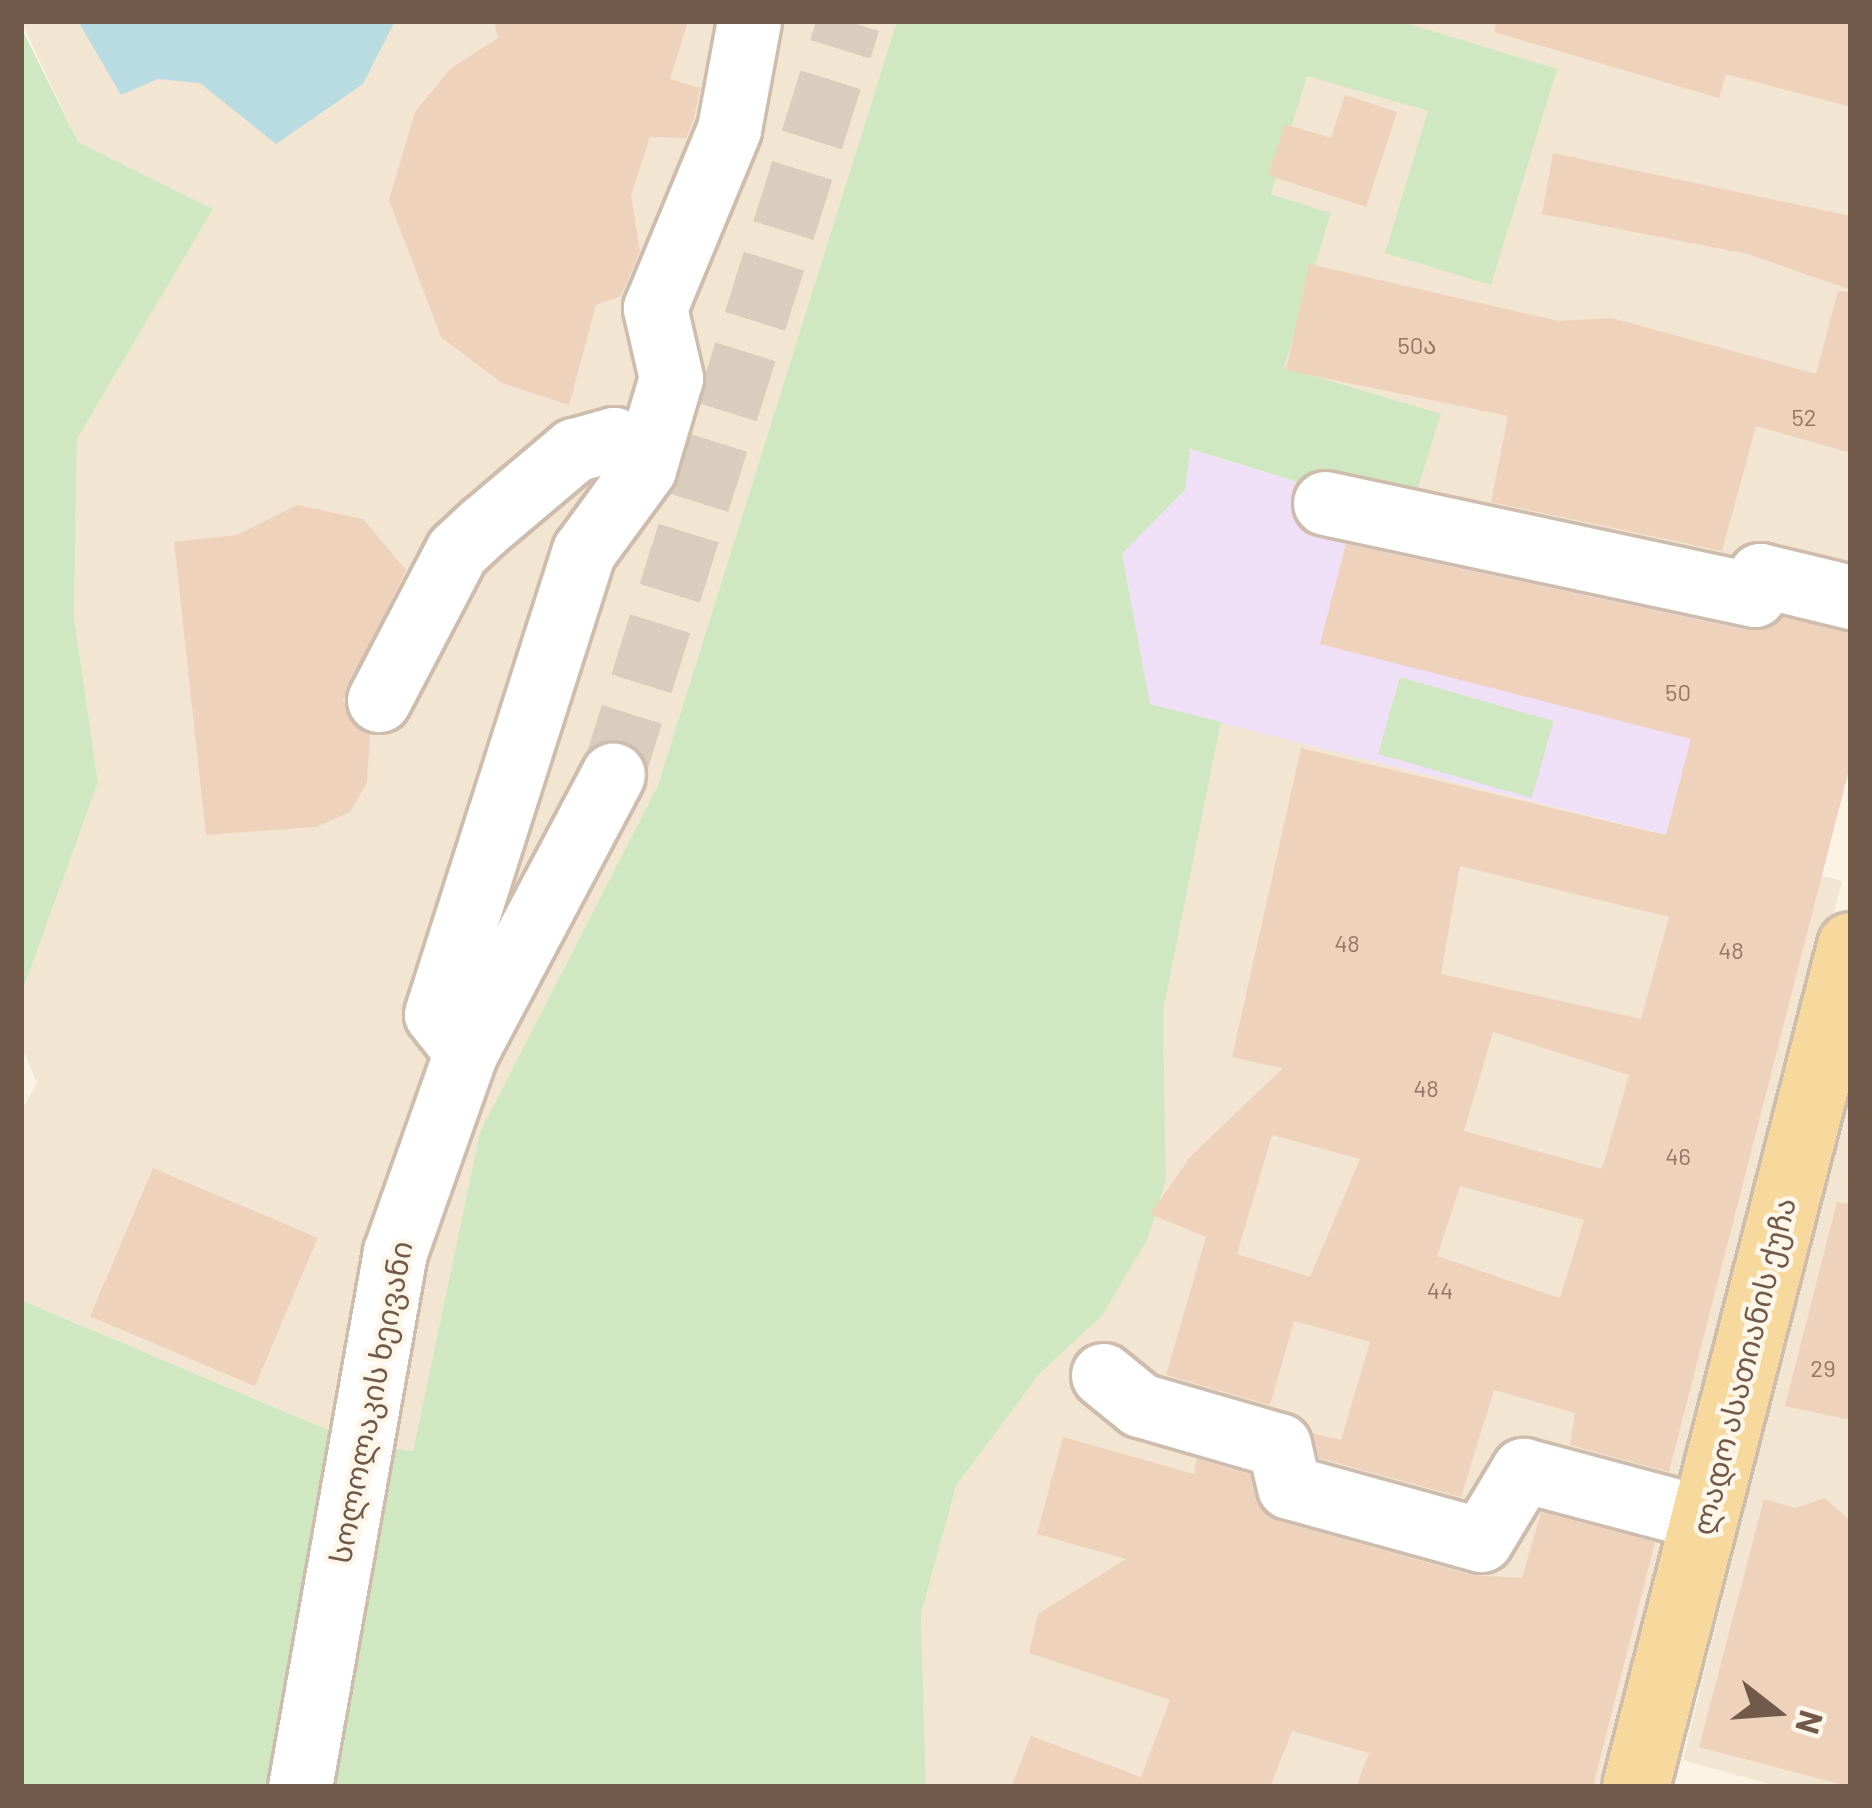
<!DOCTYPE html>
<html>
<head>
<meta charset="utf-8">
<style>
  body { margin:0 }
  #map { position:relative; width:1872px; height:1808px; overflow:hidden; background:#fbf3e3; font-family:Barlow,"Noto Sans Georgian",sans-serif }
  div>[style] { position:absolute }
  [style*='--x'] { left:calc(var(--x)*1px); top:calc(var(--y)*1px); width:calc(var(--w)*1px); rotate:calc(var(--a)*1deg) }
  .residential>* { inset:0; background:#f2e5d2 }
  .education>* { inset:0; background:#efe0f7 }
  .green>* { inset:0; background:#d0e8c2; transform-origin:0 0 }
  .water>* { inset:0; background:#b9dce3 }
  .building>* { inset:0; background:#efd2bc; transform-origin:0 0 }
  .minor-tunnel>* { height:63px; margin-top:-31.5px; transform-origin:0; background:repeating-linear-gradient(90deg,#d9cdbd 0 63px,transparent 0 95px) }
  .roads { filter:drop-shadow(3px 0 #cebdad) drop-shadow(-3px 0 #cebdad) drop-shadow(0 3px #cebdad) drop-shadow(0 -3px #cebdad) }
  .minor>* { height:63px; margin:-31.5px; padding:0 31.5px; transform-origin:31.5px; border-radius:31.5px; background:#fff }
  .major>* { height:66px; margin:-33px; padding:0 33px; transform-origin:33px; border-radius:33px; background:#f7d99e }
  span { translate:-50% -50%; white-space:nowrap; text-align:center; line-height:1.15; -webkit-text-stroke:9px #fef7e9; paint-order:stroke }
  .number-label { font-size:24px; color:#917866 }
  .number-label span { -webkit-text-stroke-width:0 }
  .street-label { font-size:30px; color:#725a4a }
  .frame { position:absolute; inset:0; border:24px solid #725a4a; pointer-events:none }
  .north { position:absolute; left:1716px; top:1652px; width:120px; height:120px; -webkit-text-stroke:9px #fef7e9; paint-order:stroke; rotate:107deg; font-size:33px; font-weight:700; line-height:48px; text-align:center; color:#725a4a }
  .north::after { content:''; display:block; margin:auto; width:42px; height:54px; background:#725a4a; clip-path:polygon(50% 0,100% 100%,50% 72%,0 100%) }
</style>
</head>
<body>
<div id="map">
  <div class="residential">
    <div style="clip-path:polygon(21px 21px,897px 21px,658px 785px,480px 1132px,413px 1451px,361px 1444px,21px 1300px,21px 1111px,37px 1083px,21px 1045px,21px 995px,98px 781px,74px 617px,77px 439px,213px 209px,78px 142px)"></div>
    <div style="clip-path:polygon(1399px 21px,1851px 21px,1851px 580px,1736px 593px,1409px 516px,1283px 367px,1331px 213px,1271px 194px,1307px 75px,1428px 111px,1557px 70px)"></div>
    <div style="clip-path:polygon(1221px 722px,1842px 881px,1617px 1787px,926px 1787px,921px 1614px,956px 1486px,1040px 1373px,1102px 1316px,1148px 1237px,1166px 1180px,1163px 1012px)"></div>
    <div style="clip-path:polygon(1851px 1073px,1851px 1787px,1780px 1787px,1683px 1760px)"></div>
  </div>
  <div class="education">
    <div style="clip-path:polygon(1189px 449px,1410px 516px,1851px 580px,1851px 762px,1839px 808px,1666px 835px,1150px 705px,1122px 554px,1185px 490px)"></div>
  </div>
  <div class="green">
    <div style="clip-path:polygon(897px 21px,1399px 21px,1557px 69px,1491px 285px,1385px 253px,1428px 111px,1307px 76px,1271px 194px,1331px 213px,1284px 367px,1441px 414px,1409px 516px,1190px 449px,1185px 490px,1122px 554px,1150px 704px,1221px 722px,1163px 1012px,1166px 1180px,1148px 1238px,1102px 1316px,1040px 1373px,956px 1486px,921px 1614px,926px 1787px,21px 1787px,21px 1300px,361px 1444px,413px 1451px,480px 1132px,658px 785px)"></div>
    <div style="clip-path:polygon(21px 27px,78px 142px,213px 209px,77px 439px,74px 617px,98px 782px,21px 995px)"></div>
    <div style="left:1400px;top:677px;width:160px;height:80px;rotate:16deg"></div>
  </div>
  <div class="water">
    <div style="clip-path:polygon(78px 21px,395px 21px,363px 84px,276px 144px,200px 83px,158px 79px,121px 95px)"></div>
  </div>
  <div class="building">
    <div style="clip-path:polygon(494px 21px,688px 21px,670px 79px,700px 88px,694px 119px,686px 138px,650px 137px,631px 195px,640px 251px,621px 296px,596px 305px,569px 405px,502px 383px,441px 337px,389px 200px,415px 112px,450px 69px,498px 38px)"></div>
    <div style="clip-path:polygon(1496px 21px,1851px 21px,1851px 107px,1726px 74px,1719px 98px,1494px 32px)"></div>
    <div style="clip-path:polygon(1345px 95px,1397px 112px,1366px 207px,1268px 175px,1285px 124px,1331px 138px)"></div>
    <div style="clip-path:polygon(1553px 153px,1851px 216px,1851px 290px,1748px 254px,1542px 214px)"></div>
    <div style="clip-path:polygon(1309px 264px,1559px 321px,1612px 318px,1816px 374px,1838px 291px,1851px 292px,1851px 453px,1756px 426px,1722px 551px,1491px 502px,1508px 416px,1286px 370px)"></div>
    <div style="clip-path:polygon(297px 505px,363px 519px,406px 570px,343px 700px,370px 734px,367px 783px,350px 812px,316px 827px,206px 835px,174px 542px,237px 535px)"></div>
    <div style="clip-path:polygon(evenodd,1346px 544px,1746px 630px,1782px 617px,1851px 632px,1851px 762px,1669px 1472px,1570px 1445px,1575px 1413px,1494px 1390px,1461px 1497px,1319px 1458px,1312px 1433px,1341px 1440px,1370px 1342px,1294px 1321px,1270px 1405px,1166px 1375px,1206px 1237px,1150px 1214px,1191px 1156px,1283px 1068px,1232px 1057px,1301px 748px,1666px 835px,1691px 739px,1320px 644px,1346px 544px,1460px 866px,1669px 917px,1641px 1019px,1441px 974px,1460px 866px,1346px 544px,1493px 1032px,1629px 1075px,1602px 1169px,1464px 1131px,1493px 1032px,1346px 544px,1272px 1135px,1360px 1159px,1310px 1277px,1237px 1254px,1272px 1135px,1346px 544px,1460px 1186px,1584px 1220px,1560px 1298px,1437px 1256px,1460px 1186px)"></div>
    <div style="left:153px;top:1168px;width:179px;height:161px;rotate:23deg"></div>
    <div style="clip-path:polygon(1837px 1202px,1851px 1204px,1851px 1420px,1785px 1406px)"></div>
    <div style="clip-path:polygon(1063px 1437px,1194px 1474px,1197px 1459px,1249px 1474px,1278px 1521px,1471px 1575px,1522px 1578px,1541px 1512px,1655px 1542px,1593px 1787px,1356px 1787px,1369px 1753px,1292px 1731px,1270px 1787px,1011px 1787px,1031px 1736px,1141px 1777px,1170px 1700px,1029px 1653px,1038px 1614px,1126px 1559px,1037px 1534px)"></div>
    <div style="clip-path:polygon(1825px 1498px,1851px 1521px,1851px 1787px,1699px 1747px,1764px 1499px,1795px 1508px)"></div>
  </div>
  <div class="minor-tunnel">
    <div style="--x:613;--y:774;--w:789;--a:-72.6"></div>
  </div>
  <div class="roads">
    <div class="minor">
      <div style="--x:1325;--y:503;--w:439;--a:12.1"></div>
      <div style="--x:1754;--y:595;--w:21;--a:-73"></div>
      <div style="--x:1760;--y:575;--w:94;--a:13.6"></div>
      <div style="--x:379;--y:700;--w:168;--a:-62.4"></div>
      <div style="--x:457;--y:551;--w:37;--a:-43"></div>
      <div style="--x:484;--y:526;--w:118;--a:-40.2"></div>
      <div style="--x:574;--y:450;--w:41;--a:-15.4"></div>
      <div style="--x:614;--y:439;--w:42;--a:45"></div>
      <div style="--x:466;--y:1052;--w:48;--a:-128.3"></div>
      <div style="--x:436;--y:1014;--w:486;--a:-72.3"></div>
      <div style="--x:584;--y:551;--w:102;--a:-53.8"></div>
      <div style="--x:644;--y:469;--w:95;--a:-73.5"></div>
      <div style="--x:671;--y:378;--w:72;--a:-102.9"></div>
      <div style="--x:655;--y:308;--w:194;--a:-67.5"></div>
      <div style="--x:729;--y:129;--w:110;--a:-79.5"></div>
      <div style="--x:1103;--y:1375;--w:48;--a:39"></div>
      <div style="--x:1140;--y:1405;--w:145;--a:16.1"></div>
      <div style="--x:1279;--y:1445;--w:43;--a:76.6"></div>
      <div style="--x:1289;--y:1487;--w:199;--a:15.4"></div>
      <div style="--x:1481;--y:1540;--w:82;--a:-59"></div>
      <div style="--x:1523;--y:1470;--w:187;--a:14.9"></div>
      <div style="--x:300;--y:1787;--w:543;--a:-79.93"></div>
      <div style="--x:395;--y:1252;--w:212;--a:-70.5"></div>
      <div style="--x:466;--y:1052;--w:314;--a:-62.1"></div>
    </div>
    <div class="major">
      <div style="--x:1636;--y:1787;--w:868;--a:-75.66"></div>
    </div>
  </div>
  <div class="number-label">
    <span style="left:1417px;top:345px">50ა</span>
    <span style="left:1804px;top:417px">52</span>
    <span style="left:1678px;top:692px">50</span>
    <span style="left:1347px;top:943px">48</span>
    <span style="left:1731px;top:950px">48</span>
    <span style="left:1426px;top:1088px">48</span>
    <span style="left:1678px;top:1156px">46</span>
    <span style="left:1440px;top:1290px">44</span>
    <span style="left:1823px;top:1368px">29</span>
  </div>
  <div class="street-label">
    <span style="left:1743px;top:1366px;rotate:-76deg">ლადო ასათიანის ქუჩა</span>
    <span style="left:370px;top:1402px;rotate:-79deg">სოლოლაკის ხეივანი</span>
  </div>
  <div class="frame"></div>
  <div class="north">N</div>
</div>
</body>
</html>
